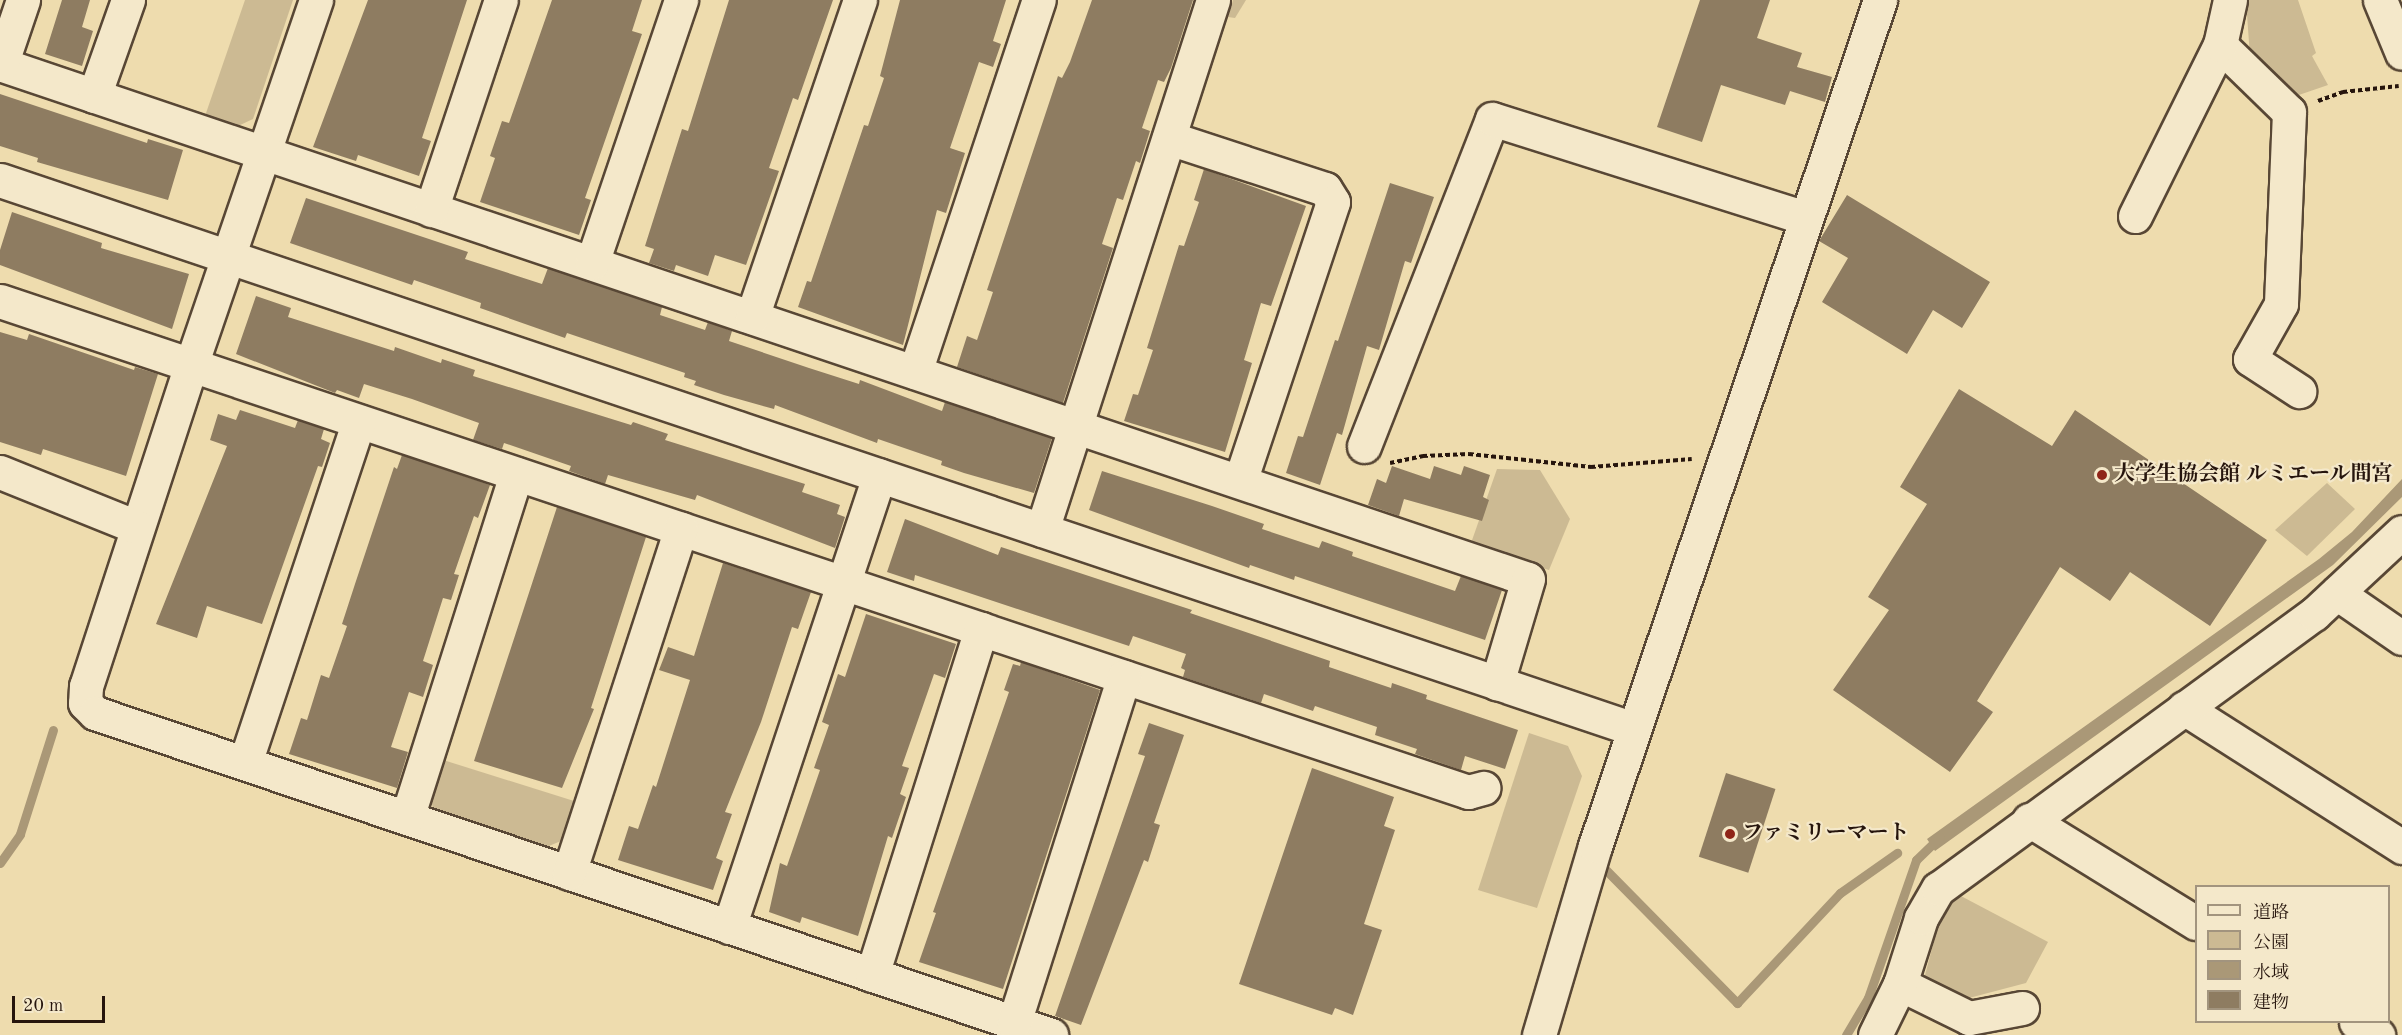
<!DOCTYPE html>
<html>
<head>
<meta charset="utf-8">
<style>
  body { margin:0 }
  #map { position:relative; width:2402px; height:1035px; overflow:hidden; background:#eedcae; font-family:"Old Standard TT","Noto Serif JP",serif }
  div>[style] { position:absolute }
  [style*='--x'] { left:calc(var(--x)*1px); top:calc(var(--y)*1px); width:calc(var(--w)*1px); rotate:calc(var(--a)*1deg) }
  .green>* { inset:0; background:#ccba93 }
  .water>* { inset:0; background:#aa9877 }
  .stream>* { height:9px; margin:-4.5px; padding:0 4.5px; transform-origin:4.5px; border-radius:4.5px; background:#aa9877 }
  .building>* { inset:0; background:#8e7c61; transform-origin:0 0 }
  .path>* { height:4px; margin-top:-2px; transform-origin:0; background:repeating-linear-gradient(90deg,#26150d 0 4.5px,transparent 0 7.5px) }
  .roads { filter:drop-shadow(2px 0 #584735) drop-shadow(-2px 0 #584735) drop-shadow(0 2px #584735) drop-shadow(0 -2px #584735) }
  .minor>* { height:33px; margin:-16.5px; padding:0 16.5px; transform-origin:16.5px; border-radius:16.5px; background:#f4e8ca }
  .dots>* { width:16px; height:16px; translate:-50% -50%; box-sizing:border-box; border:3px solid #f4e8ca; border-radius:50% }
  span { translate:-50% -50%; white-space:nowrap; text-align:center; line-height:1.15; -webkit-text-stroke:4.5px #f4e8ca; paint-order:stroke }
  .poi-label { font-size:21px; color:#26150d; font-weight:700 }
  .left { translate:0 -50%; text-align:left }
  .legend { position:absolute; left:2195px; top:885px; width:195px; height:138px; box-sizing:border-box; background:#f4e8ca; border:2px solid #a2947e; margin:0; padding:8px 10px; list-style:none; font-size:18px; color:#26150d }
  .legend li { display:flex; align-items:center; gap:12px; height:30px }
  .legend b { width:30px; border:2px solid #a2947e }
  .scale { position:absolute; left:12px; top:996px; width:93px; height:27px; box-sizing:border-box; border:3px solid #26150d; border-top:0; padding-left:8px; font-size:18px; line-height:21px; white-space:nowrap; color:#26150d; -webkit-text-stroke:4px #f4e8ca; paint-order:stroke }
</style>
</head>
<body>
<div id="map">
  <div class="green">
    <div style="clip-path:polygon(245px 0,293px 0,253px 119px,238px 126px,205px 116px)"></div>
    <div style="clip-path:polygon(1233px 0,1246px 0,1235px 18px,1228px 17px)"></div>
    <div style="clip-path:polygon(2246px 0,2298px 0,2316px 53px,2312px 56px,2328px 85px,2293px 97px,2250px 57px)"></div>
    <div style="clip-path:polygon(1497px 469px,1540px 470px,1570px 519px,1549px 570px,1470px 546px)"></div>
    <div style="clip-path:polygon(2327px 483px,2355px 509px,2307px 556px,2275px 530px)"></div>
    <div style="clip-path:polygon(1529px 733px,1568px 746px,1582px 776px,1537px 908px,1478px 890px)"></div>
    <div style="clip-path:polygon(440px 759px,574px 801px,561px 841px,544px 848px,435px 813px,429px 796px)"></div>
    <div style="clip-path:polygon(1959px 895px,2048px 942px,2026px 983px,1969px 998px,1924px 979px,1940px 918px)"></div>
  </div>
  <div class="water">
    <div style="clip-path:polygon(2402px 479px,2402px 497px,2333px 565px,1935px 851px,1927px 839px,2319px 559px,2352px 532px)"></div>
  </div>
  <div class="stream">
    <div style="--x:0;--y:863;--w:35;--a:-55"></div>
    <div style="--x:20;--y:834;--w:109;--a:-72.4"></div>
    <div style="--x:1606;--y:870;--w:187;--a:45.4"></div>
    <div style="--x:1737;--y:1003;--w:151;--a:-46.9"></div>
    <div style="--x:1840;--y:893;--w:70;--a:-35.1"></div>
    <div style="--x:1846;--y:1035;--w:43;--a:-59.3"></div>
    <div style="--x:1868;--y:998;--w:146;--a:-70.8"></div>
    <div style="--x:1916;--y:860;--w:33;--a:-44"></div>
  </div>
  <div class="building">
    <div style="clip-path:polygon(62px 0,90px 0,82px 27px,93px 31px,82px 66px,45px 54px)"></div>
    <div style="clip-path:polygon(368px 0,467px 0,422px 138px,431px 141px,419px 176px,358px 155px,356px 161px,313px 147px)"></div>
    <div style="clip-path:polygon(552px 0,642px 0,632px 31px,642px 34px,585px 198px,591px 200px,579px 235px,480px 202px,495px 158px,490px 156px,502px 121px,509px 123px)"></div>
    <div style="clip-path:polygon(729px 0,833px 0,798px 100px,793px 98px,769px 168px,779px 171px,746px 265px,715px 255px,708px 276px,676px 265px,674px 271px,649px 263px,654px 249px,645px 246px,682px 129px,688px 131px)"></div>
    <div style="clip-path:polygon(900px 0,1006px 0,993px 41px,1001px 44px,993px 67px,979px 62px,950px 148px,965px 153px,946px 213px,937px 210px,903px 345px,798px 307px,807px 281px,811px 282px,864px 125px,868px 126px,884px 78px,880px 76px)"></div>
    <div style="clip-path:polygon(1092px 0,1193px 0,1171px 68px,1164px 82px,1158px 80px,1142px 128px,1150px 131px,1140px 163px,1136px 161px,1123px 200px,1117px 198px,1102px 244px,1113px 248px,1063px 403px,957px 367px,967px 336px,977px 340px,993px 292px,987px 290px,1058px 76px,1062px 78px,1070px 62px)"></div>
    <div style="clip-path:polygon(1700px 0,1770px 0,1757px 38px,1802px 53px,1797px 67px,1832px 77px,1825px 102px,1790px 91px,1785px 105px,1721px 85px,1702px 142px,1657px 127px)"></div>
    <div style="clip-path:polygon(0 94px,147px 143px,148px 139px,183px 150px,168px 200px,37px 162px,38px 158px,0 146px)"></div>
    <div style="clip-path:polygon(1204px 169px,1306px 206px,1271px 306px,1261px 303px,1244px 360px,1252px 363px,1225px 452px,1124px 421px,1133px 394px,1138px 395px,1153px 350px,1147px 348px,1179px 245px,1184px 246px,1199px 202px,1194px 200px)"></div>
    <div style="clip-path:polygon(1390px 183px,1434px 197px,1411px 263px,1405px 261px,1379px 350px,1367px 346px,1342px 435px,1337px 433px,1320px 485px,1286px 473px,1298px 436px,1303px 437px,1335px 340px,1338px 341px)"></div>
    <div style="clip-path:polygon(1847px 195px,1990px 282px,1962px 328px,1933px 310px,1907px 354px,1822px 302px,1848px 258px,1819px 241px)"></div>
    <div style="clip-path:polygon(306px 198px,468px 252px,465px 259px,542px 284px,548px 268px,662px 307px,660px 315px,705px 330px,708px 322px,732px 331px,729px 341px,809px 368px,859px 384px,860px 380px,942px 411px,945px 402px,1052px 438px,1034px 493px,964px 473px,941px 465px,942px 461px,878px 439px,877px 443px,775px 405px,774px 409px,724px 395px,694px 385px,696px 381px,684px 377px,685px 373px,567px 333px,565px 338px,480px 308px,481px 303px,414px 280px,412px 285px,290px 243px)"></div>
    <div style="clip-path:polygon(12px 212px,102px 243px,101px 248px,189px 274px,172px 329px,0 265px,0 250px)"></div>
    <div style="clip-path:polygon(256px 296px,291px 308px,288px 317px,394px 351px,395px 347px,441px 363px,442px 359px,475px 370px,473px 376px,631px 425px,633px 422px,668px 434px,665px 440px,805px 484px,802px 492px,840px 505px,837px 514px,845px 517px,835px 548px,697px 495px,695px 500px,608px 475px,605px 484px,569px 471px,571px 466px,504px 443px,502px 449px,473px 440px,479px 423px,412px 399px,364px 384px,359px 398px,337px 390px,335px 393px,236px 354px)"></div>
    <div style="clip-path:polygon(0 332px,27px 340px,29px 334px,134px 370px,135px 367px,158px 374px,126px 476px,43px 449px,41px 455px,0 442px)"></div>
    <div style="clip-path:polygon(1959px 389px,2052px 446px,2075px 410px,2267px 540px,2210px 626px,2130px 572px,2110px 601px,2060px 567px,1977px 701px,1993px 712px,1950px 772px,1833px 690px,1889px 610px,1868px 597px,1927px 504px,1900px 487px)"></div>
    <div style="clip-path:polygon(240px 410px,295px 428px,298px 420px,324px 429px,321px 439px,330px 443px,322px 467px,318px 466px,262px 624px,207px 606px,197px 638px,156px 624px,227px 446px,210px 440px,218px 414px,236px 420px)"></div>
    <div style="clip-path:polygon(402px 455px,490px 485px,478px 518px,474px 516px,454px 574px,459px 575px,451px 600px,443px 598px,423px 661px,433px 665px,423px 697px,409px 692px,391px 747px,408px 752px,397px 788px,289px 754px,301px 718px,307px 720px,321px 675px,329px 678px,347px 626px,342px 624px,355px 584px,394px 467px,397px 469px)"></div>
    <div style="clip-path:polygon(1392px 466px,1430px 479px,1434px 466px,1461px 475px,1464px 466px,1490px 475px,1483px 497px,1489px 500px,1482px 521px,1404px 499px,1399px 516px,1368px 505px,1377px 479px,1386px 483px)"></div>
    <div style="clip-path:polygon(1102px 471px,1212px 506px,1264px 524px,1262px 529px,1319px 548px,1322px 541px,1353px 552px,1352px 556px,1455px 591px,1461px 576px,1502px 590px,1485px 640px,1295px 576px,1294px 580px,1250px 565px,1249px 568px,1089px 510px)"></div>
    <div style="clip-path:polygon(557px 507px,646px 537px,591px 708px,594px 709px,562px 788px,474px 761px)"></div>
    <div style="clip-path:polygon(905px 519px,998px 555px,1001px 547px,1192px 610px,1190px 613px,1330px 661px,1329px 667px,1391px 688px,1392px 683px,1427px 695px,1426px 699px,1518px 730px,1505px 769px,1465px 756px,1461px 770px,1415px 754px,1417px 749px,1375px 735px,1377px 727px,1315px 706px,1313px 711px,1264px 694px,1261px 703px,1183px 677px,1185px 670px,1181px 668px,1186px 654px,1133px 636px,1129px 646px,915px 575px,914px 581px,887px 572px)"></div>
    <div style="clip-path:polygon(723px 563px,811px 592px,798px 629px,792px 627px,761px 722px,725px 812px,732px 814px,716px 858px,723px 861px,713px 890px,618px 860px,629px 826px,638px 829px,653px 785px,656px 787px,690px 680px,659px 670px,668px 647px,694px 656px)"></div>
    <div style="clip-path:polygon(866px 614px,956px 644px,945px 678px,934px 674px,902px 766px,909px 768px,900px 794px,906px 797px,892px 838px,888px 836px,858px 936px,802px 917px,800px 923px,769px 912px,780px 863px,787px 866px,820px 770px,814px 768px,829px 725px,822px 722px,838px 674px,845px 677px)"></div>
    <div style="clip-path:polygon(1021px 662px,1100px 690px,1003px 989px,919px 962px,936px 913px,933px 912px,1009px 692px,1004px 690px,1013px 664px,1020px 666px)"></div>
    <div style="clip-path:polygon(1149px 723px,1184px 735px,1154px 823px,1160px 825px,1148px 862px,1144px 860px,1081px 1025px,1055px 1016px,1145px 756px,1138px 754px)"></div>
    <div style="clip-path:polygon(1312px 768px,1394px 797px,1384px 826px,1395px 830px,1364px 924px,1382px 930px,1353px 1015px,1335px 1008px,1332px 1015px,1239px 984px)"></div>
    <div style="left:1726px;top:773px;width:52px;height:88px;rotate:18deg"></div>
  </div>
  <div class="path">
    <div style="--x:2318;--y:101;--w:27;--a:-20"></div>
    <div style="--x:2343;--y:92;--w:56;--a:-6.1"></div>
    <div style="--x:1390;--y:463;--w:34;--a:-12"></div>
    <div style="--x:1423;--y:456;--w:46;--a:-2.5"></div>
    <div style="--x:1469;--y:454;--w:123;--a:6.1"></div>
    <div style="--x:1591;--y:467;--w:101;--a:-4.5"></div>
  </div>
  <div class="roads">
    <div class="minor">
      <div style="--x:316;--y:0;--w:386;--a:108.9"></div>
      <div style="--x:191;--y:365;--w:338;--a:108.1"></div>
      <div style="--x:86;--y:686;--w:17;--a:93"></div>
      <div style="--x:85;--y:703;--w:14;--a:45"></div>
      <div style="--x:95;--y:713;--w:1009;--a:18.61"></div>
      <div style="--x:2380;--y:0;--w:57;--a:67.5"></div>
      <div style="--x:2220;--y:45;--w:96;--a:44.2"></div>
      <div style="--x:2289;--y:112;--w:192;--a:92.4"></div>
      <div style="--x:2281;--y:304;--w:63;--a:119.4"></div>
      <div style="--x:2250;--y:359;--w:59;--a:33.1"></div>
      <div style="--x:0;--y:64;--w:1612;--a:18.63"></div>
      <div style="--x:1528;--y:579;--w:109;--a:106.6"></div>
      <div style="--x:1;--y:65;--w:69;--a:-71.3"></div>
      <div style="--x:94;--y:96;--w:102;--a:-70.5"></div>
      <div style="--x:1169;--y:138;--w:164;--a:18.1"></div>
      <div style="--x:1325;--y:189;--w:15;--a:58"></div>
      <div style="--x:1333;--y:202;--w:294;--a:108.4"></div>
      <div style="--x:0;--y:180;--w:1724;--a:18.57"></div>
      <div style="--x:431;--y:210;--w:221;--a:-71.6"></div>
      <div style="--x:2135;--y:216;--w:191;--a:-63.6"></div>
      <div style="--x:2220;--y:45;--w:46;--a:-77.5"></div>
      <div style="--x:592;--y:263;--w:278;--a:-71.3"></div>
      <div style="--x:0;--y:301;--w:1548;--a:18.49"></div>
      <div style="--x:1468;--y:792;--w:16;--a:-15"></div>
      <div style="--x:752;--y:317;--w:335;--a:-71.2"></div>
      <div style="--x:915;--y:372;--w:392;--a:-71.6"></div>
      <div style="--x:1364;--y:446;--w:351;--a:-68.6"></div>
      <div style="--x:1492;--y:119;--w:329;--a:17.5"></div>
      <div style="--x:0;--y:472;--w:148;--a:21.9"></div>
      <div style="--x:1042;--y:530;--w:557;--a:-72.12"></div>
      <div style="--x:2337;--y:593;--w:79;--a:34.7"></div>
      <div style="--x:2184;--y:708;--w:259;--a:32.5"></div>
      <div style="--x:245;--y:763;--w:360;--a:-71.6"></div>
      <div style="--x:407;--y:818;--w:361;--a:-72.4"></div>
      <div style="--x:2029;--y:820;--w:196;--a:31.7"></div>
      <div style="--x:569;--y:873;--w:362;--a:-72"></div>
      <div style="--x:729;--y:927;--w:476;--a:-71.6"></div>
      <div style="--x:872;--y:975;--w:363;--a:-72.5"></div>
      <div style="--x:1900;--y:984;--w:77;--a:26.2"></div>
      <div style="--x:1969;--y:1018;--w:54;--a:-10.7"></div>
      <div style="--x:2356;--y:1022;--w:26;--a:31"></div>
      <div style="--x:1014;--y:1023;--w:363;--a:-72.4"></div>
      <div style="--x:1539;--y:1035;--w:197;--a:-73.5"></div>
      <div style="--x:1595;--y:846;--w:893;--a:-71.38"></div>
      <div style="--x:1875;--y:1035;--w:57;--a:-63.9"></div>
      <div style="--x:1900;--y:984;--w:69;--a:-72.3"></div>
      <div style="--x:1921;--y:918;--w:34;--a:-60"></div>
      <div style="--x:1938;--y:889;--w:466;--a:-36.2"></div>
      <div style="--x:2314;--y:614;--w:120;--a:-43"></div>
    </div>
  </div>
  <div class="dots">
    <div style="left:2102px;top:475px;background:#8f2418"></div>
    <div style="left:1730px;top:834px;background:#8f2418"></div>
  </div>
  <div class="poi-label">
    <span class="left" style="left:2114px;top:475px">大学生協会館 ルミエール間宮</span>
    <span class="left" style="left:1742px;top:834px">ファミリーマート</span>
  </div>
  <ul class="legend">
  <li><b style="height:8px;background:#f4e8ca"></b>道路</li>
  <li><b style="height:16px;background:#ccba93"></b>公園</li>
  <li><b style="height:16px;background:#aa9877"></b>水域</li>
  <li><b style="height:16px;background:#8e7c61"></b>建物</li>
  </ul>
  <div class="scale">20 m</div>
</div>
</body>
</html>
